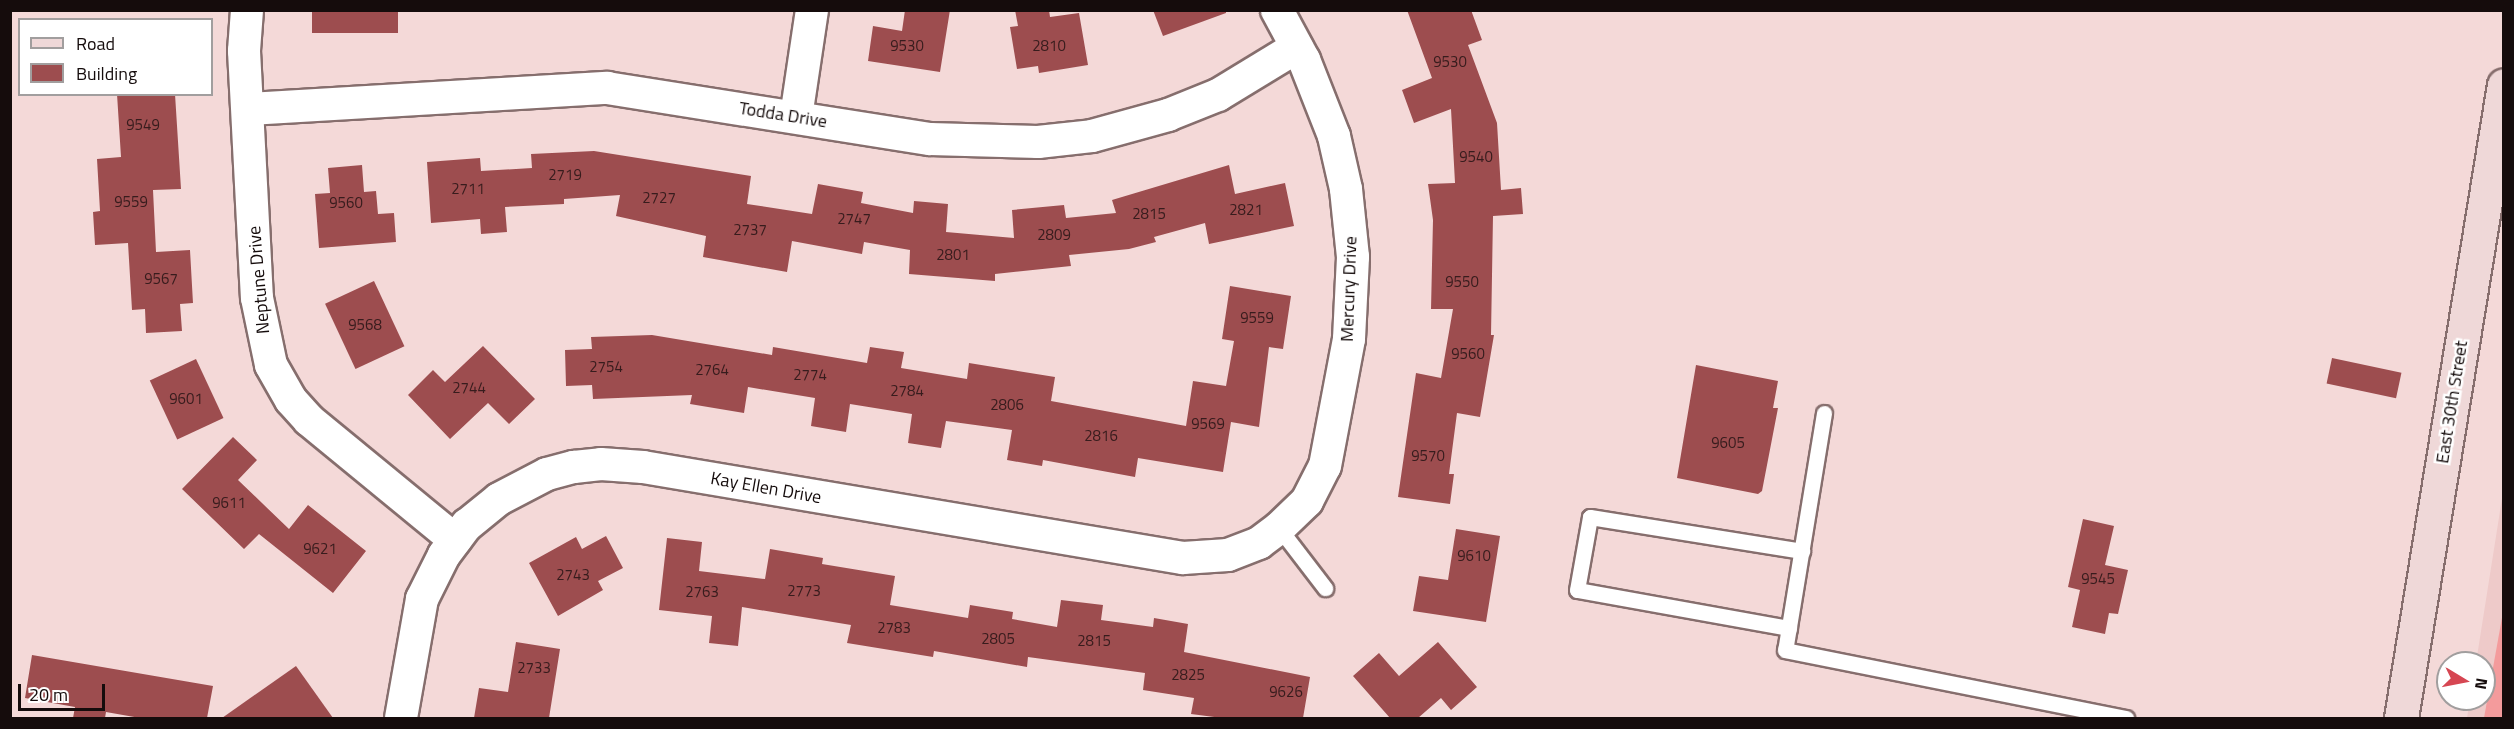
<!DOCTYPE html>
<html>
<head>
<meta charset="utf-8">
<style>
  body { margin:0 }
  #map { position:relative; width:2514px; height:729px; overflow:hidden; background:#f4d9d8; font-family:"Titillium Web",sans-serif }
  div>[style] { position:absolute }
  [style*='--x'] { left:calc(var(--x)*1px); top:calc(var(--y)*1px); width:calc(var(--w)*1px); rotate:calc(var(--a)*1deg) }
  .built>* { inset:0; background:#eecac9 }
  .water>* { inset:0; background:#f49b9c }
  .building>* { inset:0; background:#9d4d4f; transform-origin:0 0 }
  .roads { filter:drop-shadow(2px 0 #866e6d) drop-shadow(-2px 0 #866e6d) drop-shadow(0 2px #866e6d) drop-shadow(0 -2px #866e6d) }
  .lane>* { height:15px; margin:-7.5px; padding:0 7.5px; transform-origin:7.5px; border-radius:7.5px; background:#fff }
  .street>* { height:32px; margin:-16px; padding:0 16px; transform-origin:16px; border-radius:16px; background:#fff }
  .secondary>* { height:33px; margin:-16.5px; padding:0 16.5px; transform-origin:16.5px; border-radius:16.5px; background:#efd8d8 }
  span { translate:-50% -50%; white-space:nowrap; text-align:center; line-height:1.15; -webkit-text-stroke:5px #fff; paint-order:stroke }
  .number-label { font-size:15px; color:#371c1d }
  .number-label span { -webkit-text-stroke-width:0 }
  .street-label { font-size:18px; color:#150c0c }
  .frame { position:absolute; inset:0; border:12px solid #150c0c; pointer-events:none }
  .legend { position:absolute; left:18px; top:18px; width:195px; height:78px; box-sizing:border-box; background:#fff; border:2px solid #a19e9e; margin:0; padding:8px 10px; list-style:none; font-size:18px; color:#150c0c }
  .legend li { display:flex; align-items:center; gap:12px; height:30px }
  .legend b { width:30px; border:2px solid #a19e9e }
  .north { position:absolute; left:2436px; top:651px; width:60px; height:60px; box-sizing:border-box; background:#fff; border:2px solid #a19e9e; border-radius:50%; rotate:100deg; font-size:16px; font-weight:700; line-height:24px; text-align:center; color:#150c0c }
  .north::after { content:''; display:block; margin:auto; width:21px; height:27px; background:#d64652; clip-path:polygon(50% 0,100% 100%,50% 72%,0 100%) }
  .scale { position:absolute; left:18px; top:684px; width:87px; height:27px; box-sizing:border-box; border:3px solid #150c0c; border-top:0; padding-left:8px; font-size:18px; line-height:21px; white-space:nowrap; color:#150c0c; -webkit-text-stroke:4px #fff; paint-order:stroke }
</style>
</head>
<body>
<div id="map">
  <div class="built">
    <div style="clip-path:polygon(2503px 492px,2503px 718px,2467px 718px,2470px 699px,2484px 699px,2484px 663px,2476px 663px)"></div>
  </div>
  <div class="water">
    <div style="clip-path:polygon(2503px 612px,2503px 718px,2484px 718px)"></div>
  </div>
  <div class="building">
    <div style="left:312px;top:10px;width:86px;height:23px"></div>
    <div style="clip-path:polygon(905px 10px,950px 10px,940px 72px,868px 61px,873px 26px,902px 31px)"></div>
    <div style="clip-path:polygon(1015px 10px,1049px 10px,1050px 17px,1079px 13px,1088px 65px,1039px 73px,1038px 66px,1017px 69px,1010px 27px,1018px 26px)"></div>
    <div style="clip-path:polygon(1153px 10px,1226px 10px,1226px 13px,1163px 36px)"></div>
    <div style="clip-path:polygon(1407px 10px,1471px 10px,1482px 40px,1468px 45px,1497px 123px,1501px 190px,1521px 188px,1523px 214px,1493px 216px,1491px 335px,1494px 335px,1480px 417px,1457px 413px,1449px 474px,1454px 474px,1450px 504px,1398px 497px,1416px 373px,1441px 378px,1453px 309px,1431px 309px,1433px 220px,1428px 184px,1455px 183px,1451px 109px,1414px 123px,1402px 90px,1432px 78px)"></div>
    <div style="clip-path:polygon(117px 94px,175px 94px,181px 189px,153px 190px,156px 252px,190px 250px,193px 303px,180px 304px,182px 331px,146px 333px,145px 309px,132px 310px,128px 243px,95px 245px,93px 212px,100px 211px,97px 159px,121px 157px)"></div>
    <div style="clip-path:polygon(594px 151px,751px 176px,747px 204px,812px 214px,818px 184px,863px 192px,861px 203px,913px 213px,914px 201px,948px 204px,946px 232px,1014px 238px,1012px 210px,1064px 205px,1066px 218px,1116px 213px,1112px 200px,1229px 165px,1235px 194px,1285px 183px,1294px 226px,1209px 244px,1205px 223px,1154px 237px,1156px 242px,1129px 249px,1069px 255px,1071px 266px,995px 274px,995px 281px,909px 274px,910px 250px,864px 242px,862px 254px,792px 241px,787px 272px,703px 257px,706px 236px,616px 216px,620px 195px,564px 199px,564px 204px,505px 207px,507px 232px,481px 234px,480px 219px,431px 223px,427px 162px,480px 158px,481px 171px,532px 168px,531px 154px)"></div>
    <div style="clip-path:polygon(362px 165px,364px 192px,376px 191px,378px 214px,394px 213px,396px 242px,319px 248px,315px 194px,330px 193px,328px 168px)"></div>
    <div style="left:374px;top:281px;width:72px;height:54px;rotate:65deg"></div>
    <div style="clip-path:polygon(1230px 286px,1291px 296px,1283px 349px,1269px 347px,1259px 427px,1231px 422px,1223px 472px,1138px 458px,1135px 477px,1043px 460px,1042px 466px,1007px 460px,1012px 430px,946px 421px,941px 448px,908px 443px,912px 414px,850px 404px,846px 432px,811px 426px,815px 398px,748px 387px,744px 413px,690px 404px,692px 395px,593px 399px,592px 385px,566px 386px,565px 350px,592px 349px,591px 337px,652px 335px,772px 355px,773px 347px,867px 363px,870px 347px,904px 352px,901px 368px,967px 379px,969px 363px,1055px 377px,1051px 401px,1186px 426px,1193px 381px,1226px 386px,1234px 341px,1222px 339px)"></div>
    <div style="clip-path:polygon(483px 346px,535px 399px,509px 424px,488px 403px,450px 439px,408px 395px,433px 370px,445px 382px)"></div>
    <div style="left:2332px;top:358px;width:71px;height:26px;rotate:12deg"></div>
    <div style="left:196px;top:359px;width:65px;height:51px;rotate:65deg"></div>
    <div style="clip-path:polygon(1696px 365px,1778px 381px,1773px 408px,1778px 408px,1762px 491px,1758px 494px,1677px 478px)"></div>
    <div style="clip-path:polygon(233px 437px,257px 460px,238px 480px,289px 529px,308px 505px,366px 551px,333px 593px,259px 534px,244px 549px,182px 489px)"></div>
    <div style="clip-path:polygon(2083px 519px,2114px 526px,2105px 565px,2128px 570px,2118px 614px,2109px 613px,2105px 634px,2072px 627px,2080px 590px,2068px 587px)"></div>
    <div style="clip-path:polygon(1456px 529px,1500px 536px,1486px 622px,1413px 611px,1419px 576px,1448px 580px)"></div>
    <div style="clip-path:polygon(606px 536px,623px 568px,598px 581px,603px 590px,558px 616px,529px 563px,576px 537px,582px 549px)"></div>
    <div style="clip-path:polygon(667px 538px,702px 542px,699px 571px,765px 579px,770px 549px,823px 558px,822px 564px,895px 576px,890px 605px,968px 618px,970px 605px,1013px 612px,1012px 619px,1057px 627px,1061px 600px,1103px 605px,1101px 620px,1153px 627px,1154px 618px,1188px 624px,1184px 652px,1310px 677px,1303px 718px,1222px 718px,1191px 714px,1194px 698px,1143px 690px,1145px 673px,1028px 657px,1027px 667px,934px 651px,933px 657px,847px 643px,851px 625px,742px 607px,738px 646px,709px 643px,712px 616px,659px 610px)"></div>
    <div style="clip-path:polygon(516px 642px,560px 649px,549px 718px,474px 718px,479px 688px,508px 692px)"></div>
    <div style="clip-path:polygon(1438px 642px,1477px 687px,1451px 710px,1441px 698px,1418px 718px,1390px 718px,1353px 676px,1379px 653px,1399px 676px)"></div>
    <div style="clip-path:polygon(32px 655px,213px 686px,207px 718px,140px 718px,106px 712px,105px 718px,73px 718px,75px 707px,25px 698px)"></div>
    <div style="clip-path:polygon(296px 666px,333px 718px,222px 718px)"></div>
  </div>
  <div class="roads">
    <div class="lane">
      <div style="--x:1824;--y:413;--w:240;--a:99.3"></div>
      <div style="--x:1785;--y:650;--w:348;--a:11.3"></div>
      <div style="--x:1279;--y:528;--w:76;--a:52.5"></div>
      <div style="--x:1789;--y:628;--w:215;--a:-169.8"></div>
      <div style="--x:1577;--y:590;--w:74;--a:-79.9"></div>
      <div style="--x:1590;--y:517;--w:215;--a:9.1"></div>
    </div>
    <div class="street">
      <div style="--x:247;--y:10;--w:41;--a:94.2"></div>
      <div style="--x:244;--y:51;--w:247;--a:87"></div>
      <div style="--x:257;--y:298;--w:68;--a:78.2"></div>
      <div style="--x:271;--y:365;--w:40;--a:60.3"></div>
      <div style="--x:291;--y:400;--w:27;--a:48"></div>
      <div style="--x:309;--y:420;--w:189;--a:39.4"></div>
      <div style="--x:249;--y:109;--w:359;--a:-3.4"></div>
      <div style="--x:607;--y:88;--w:327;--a:9"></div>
      <div style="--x:930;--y:139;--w:108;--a:1.6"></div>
      <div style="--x:1038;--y:142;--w:54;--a:-6.3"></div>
      <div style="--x:1092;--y:136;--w:79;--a:-15.4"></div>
      <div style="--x:1168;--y:115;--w:54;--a:-21.8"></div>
      <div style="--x:1218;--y:95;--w:92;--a:-31.3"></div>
      <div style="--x:796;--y:117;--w:108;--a:-81.5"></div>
      <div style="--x:401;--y:718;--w:121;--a:-80"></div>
      <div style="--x:422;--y:599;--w:49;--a:-63.4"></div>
      <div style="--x:444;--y:555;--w:38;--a:-53"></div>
      <div style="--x:467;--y:525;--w:41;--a:-39.1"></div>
      <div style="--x:499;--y:499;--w:54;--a:-27.5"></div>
      <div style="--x:547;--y:474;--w:28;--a:-15"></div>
      <div style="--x:574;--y:467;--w:27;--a:-6"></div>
      <div style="--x:601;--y:464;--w:42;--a:4.1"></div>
      <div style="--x:643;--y:467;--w:548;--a:9.57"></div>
      <div style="--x:1183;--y:558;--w:45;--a:-3.8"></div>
      <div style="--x:1228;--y:555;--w:33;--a:-21"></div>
      <div style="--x:1259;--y:543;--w:25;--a:-37"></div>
      <div style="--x:1279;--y:528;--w:39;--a:-44"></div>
      <div style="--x:1307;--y:501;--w:39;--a:-63"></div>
      <div style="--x:1325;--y:466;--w:129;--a:-79.3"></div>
      <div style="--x:1349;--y:339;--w:82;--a:-87.2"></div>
      <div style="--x:1353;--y:257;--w:68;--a:-95.9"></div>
      <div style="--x:1346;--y:189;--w:54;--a:-102.8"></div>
      <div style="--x:1334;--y:136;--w:82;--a:-111.5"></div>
      <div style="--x:1304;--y:60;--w:57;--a:-118.4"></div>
    </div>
    <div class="secondary">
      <div style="--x:2401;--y:718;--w:641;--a:-80.76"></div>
    </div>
  </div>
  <div class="number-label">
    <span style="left:907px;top:46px">9530</span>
    <span style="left:1049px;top:46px">2810</span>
    <span style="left:1450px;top:62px">9530</span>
    <span style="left:143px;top:125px">9549</span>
    <span style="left:1476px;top:157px">9540</span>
    <span style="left:565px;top:175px">2719</span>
    <span style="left:468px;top:189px">2711</span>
    <span style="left:659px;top:198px">2727</span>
    <span style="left:131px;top:202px">9559</span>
    <span style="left:346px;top:203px">9560</span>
    <span style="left:1246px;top:210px">2821</span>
    <span style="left:1149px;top:214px">2815</span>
    <span style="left:854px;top:219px">2747</span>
    <span style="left:750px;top:230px">2737</span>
    <span style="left:1054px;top:235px">2809</span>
    <span style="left:953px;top:255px">2801</span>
    <span style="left:161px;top:279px">9567</span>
    <span style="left:1462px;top:282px">9550</span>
    <span style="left:1257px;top:318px">9559</span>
    <span style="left:365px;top:325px">9568</span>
    <span style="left:1468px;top:354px">9560</span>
    <span style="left:606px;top:367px">2754</span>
    <span style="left:712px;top:370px">2764</span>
    <span style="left:810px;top:375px">2774</span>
    <span style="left:469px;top:388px">2744</span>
    <span style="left:907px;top:391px">2784</span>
    <span style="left:186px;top:399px">9601</span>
    <span style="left:1007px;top:405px">2806</span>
    <span style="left:1208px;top:424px">9569</span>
    <span style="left:1101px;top:436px">2816</span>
    <span style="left:1728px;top:443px">9605</span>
    <span style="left:1428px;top:456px">9570</span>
    <span style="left:229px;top:503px">9611</span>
    <span style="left:320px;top:549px">9621</span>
    <span style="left:1474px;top:556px">9610</span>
    <span style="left:573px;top:575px">2743</span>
    <span style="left:2098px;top:579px">9545</span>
    <span style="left:804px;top:591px">2773</span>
    <span style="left:702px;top:592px">2763</span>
    <span style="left:894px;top:628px">2783</span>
    <span style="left:998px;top:639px">2805</span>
    <span style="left:1094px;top:641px">2815</span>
    <span style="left:534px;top:668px">2733</span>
    <span style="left:1188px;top:675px">2825</span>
    <span style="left:1286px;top:692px">9626</span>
  </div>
  <div class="street-label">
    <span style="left:783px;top:115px;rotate:9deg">Todda Drive</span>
    <span style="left:259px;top:280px;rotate:-95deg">Neptune Drive</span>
    <span style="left:1349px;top:289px;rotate:-88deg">Mercury Drive</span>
    <span style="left:2452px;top:402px;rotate:-81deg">East 30th Street</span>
    <span style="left:766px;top:488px;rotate:10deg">Kay Ellen Drive</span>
  </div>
  <div class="frame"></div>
  <ul class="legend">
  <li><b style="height:8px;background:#efd8d8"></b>Road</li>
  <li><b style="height:16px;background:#9d4d4f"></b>Building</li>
  </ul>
  <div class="north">N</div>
  <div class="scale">20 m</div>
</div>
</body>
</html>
